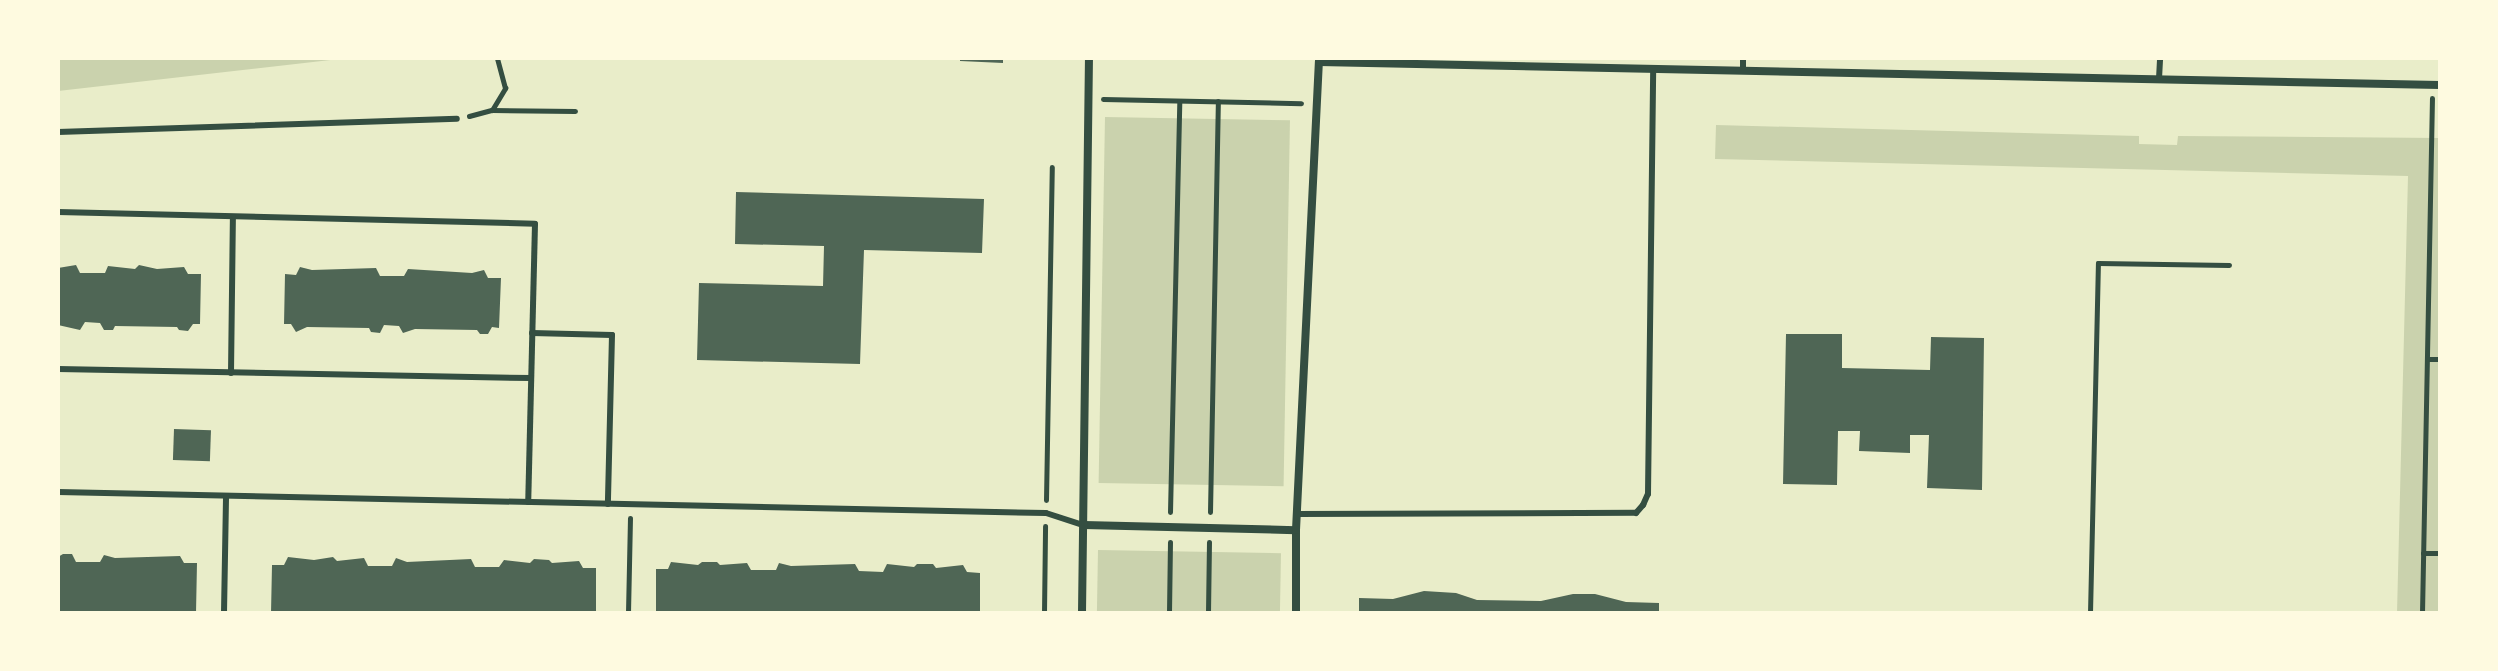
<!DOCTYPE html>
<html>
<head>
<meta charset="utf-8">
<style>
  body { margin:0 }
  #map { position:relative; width:2498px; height:671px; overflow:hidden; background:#e9edc9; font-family:"Open Sans",sans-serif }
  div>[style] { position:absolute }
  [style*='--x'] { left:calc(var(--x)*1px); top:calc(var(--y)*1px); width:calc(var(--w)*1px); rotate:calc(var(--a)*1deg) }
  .green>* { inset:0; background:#cad2ad; transform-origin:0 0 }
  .building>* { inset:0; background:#4f6655; transform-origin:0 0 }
  .path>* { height:5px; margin:-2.5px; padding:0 2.5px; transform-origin:2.5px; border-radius:2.5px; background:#344e41 }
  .service>* { height:6px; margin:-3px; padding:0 3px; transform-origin:3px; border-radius:3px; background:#344e41 }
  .minor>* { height:8px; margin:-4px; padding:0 4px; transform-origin:4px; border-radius:4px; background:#344e41 }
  span { translate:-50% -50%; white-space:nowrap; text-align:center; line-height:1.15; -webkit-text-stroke:6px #fefae0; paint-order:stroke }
  .frame { position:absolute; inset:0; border:60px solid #fefae0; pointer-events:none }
</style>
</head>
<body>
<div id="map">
  <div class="green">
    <div style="clip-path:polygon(58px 58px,348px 58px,58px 91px)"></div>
    <div style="left:1105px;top:117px;width:185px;height:366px;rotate:1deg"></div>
    <div style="clip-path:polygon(1716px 125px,2139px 136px,2139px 144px,2177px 145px,2178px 136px,2440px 138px,2440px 613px,2397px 613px,2408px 176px,1715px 159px)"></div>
    <div style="left:1098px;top:550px;width:183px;height:63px;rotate:1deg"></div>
  </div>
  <div class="building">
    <div style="clip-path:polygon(960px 58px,1003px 58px,1003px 63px,960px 61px)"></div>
    <div style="clip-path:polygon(736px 192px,984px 199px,982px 253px,864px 250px,860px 364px,697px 360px,699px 283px,823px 286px,824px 246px,735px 244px)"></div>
    <div style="clip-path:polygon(76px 265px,80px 273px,105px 273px,108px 266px,135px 269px,139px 265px,157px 269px,184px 267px,188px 274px,201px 274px,200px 324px,193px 324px,188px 331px,179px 330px,177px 327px,115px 326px,113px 330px,104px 330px,100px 323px,85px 322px,80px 330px,58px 325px,58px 268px)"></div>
    <div style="clip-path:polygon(300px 267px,312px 270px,376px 268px,380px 276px,404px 276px,408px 269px,472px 273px,484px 270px,488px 278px,501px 278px,499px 328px,492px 327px,488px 334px,480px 334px,477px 330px,415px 329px,403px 333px,399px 326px,384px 325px,380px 333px,371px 332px,369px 328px,307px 327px,296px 332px,291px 324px,284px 324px,285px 274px,296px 275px)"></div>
    <div style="clip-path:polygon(1786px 334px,1842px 334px,1842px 368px,1930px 370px,1931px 337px,1984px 338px,1982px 490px,1927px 488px,1929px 435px,1910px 435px,1910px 453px,1859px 451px,1860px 431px,1838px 431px,1837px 485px,1783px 484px)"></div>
    <div style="left:174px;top:429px;width:37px;height:31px;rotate:2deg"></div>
    <div style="clip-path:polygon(63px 554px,72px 554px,76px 562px,100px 562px,104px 555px,115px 558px,180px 556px,184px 563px,197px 563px,196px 613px,58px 613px,58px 557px)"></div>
    <div style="clip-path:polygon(288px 557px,314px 560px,333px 557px,337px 561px,364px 558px,368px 566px,392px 566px,396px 558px,407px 562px,471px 559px,475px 567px,499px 567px,504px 560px,530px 563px,534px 559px,549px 560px,552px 563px,579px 561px,583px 568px,596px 568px,596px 613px,271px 613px,272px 565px,284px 565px)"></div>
    <div style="clip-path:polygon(671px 562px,698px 565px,702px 562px,717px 562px,720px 565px,747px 563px,751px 570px,776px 570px,779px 563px,791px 566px,855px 564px,859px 571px,883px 572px,887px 564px,914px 567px,917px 564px,933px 564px,936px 568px,963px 565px,967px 572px,980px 573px,980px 613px,656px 613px,656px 569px,668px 569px)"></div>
    <div style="clip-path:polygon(1424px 591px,1456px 593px,1477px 600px,1541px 601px,1573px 594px,1595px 594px,1626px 602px,1659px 603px,1659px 613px,1359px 613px,1359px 598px,1393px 599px)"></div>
  </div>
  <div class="path">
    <div style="--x:1103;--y:99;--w:198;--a:1.2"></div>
    <div style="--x:492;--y:110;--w:83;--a:0.7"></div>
    <div style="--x:469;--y:116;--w:24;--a:-15"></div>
    <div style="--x:492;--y:110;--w:26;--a:-59"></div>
    <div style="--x:505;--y:88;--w:31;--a:-105"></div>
    <div style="--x:2427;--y:359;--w:13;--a:0"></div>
    <div style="--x:1046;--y:500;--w:333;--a:-89"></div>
    <div style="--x:1170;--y:512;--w:411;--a:-88.7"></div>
    <div style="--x:1210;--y:512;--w:411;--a:-88.9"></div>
    <div style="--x:2423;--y:553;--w:17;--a:0"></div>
    <div style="--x:628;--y:613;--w:95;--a:-88.8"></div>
    <div style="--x:1044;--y:613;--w:87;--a:-89.3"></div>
    <div style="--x:1169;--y:613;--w:71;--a:-89.2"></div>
    <div style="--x:1208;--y:613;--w:71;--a:-89.2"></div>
    <div style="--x:2090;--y:613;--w:350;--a:-88.7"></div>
    <div style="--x:2098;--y:263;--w:131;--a:0.9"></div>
    <div style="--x:2422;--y:613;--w:515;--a:-88.89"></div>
  </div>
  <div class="service">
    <div style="--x:1743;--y:70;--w:12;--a:-90"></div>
    <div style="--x:2159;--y:79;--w:21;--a:-87"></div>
    <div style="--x:58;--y:132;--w:399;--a:-1.9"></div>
    <div style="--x:58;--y:212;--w:477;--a:1.4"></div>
    <div style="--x:535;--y:224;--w:278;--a:91.4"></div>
    <div style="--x:532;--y:333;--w:80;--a:1.4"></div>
    <div style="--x:612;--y:335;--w:169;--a:91.4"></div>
    <div style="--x:58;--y:369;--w:473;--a:1.1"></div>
    <div style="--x:231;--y:373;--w:156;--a:-89.3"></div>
    <div style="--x:58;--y:492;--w:988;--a:1.22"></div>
    <div style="--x:1046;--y:513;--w:40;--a:18"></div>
    <div style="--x:1297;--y:514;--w:339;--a:-0.2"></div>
    <div style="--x:1636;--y:513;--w:11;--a:-49"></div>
    <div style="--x:1643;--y:505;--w:12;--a:-66"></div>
    <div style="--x:1648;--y:494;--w:425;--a:-89.3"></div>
    <div style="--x:224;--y:613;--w:117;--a:-89"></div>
  </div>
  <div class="minor">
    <div style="--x:1084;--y:525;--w:212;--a:1.4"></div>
    <div style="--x:1082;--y:613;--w:555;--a:-89.28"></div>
    <div style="--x:1296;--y:613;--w:83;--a:-90"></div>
    <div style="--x:1296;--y:530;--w:469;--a:-87.2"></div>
    <div style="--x:1319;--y:62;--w:1121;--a:1.18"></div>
  </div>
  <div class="frame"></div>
</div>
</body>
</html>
